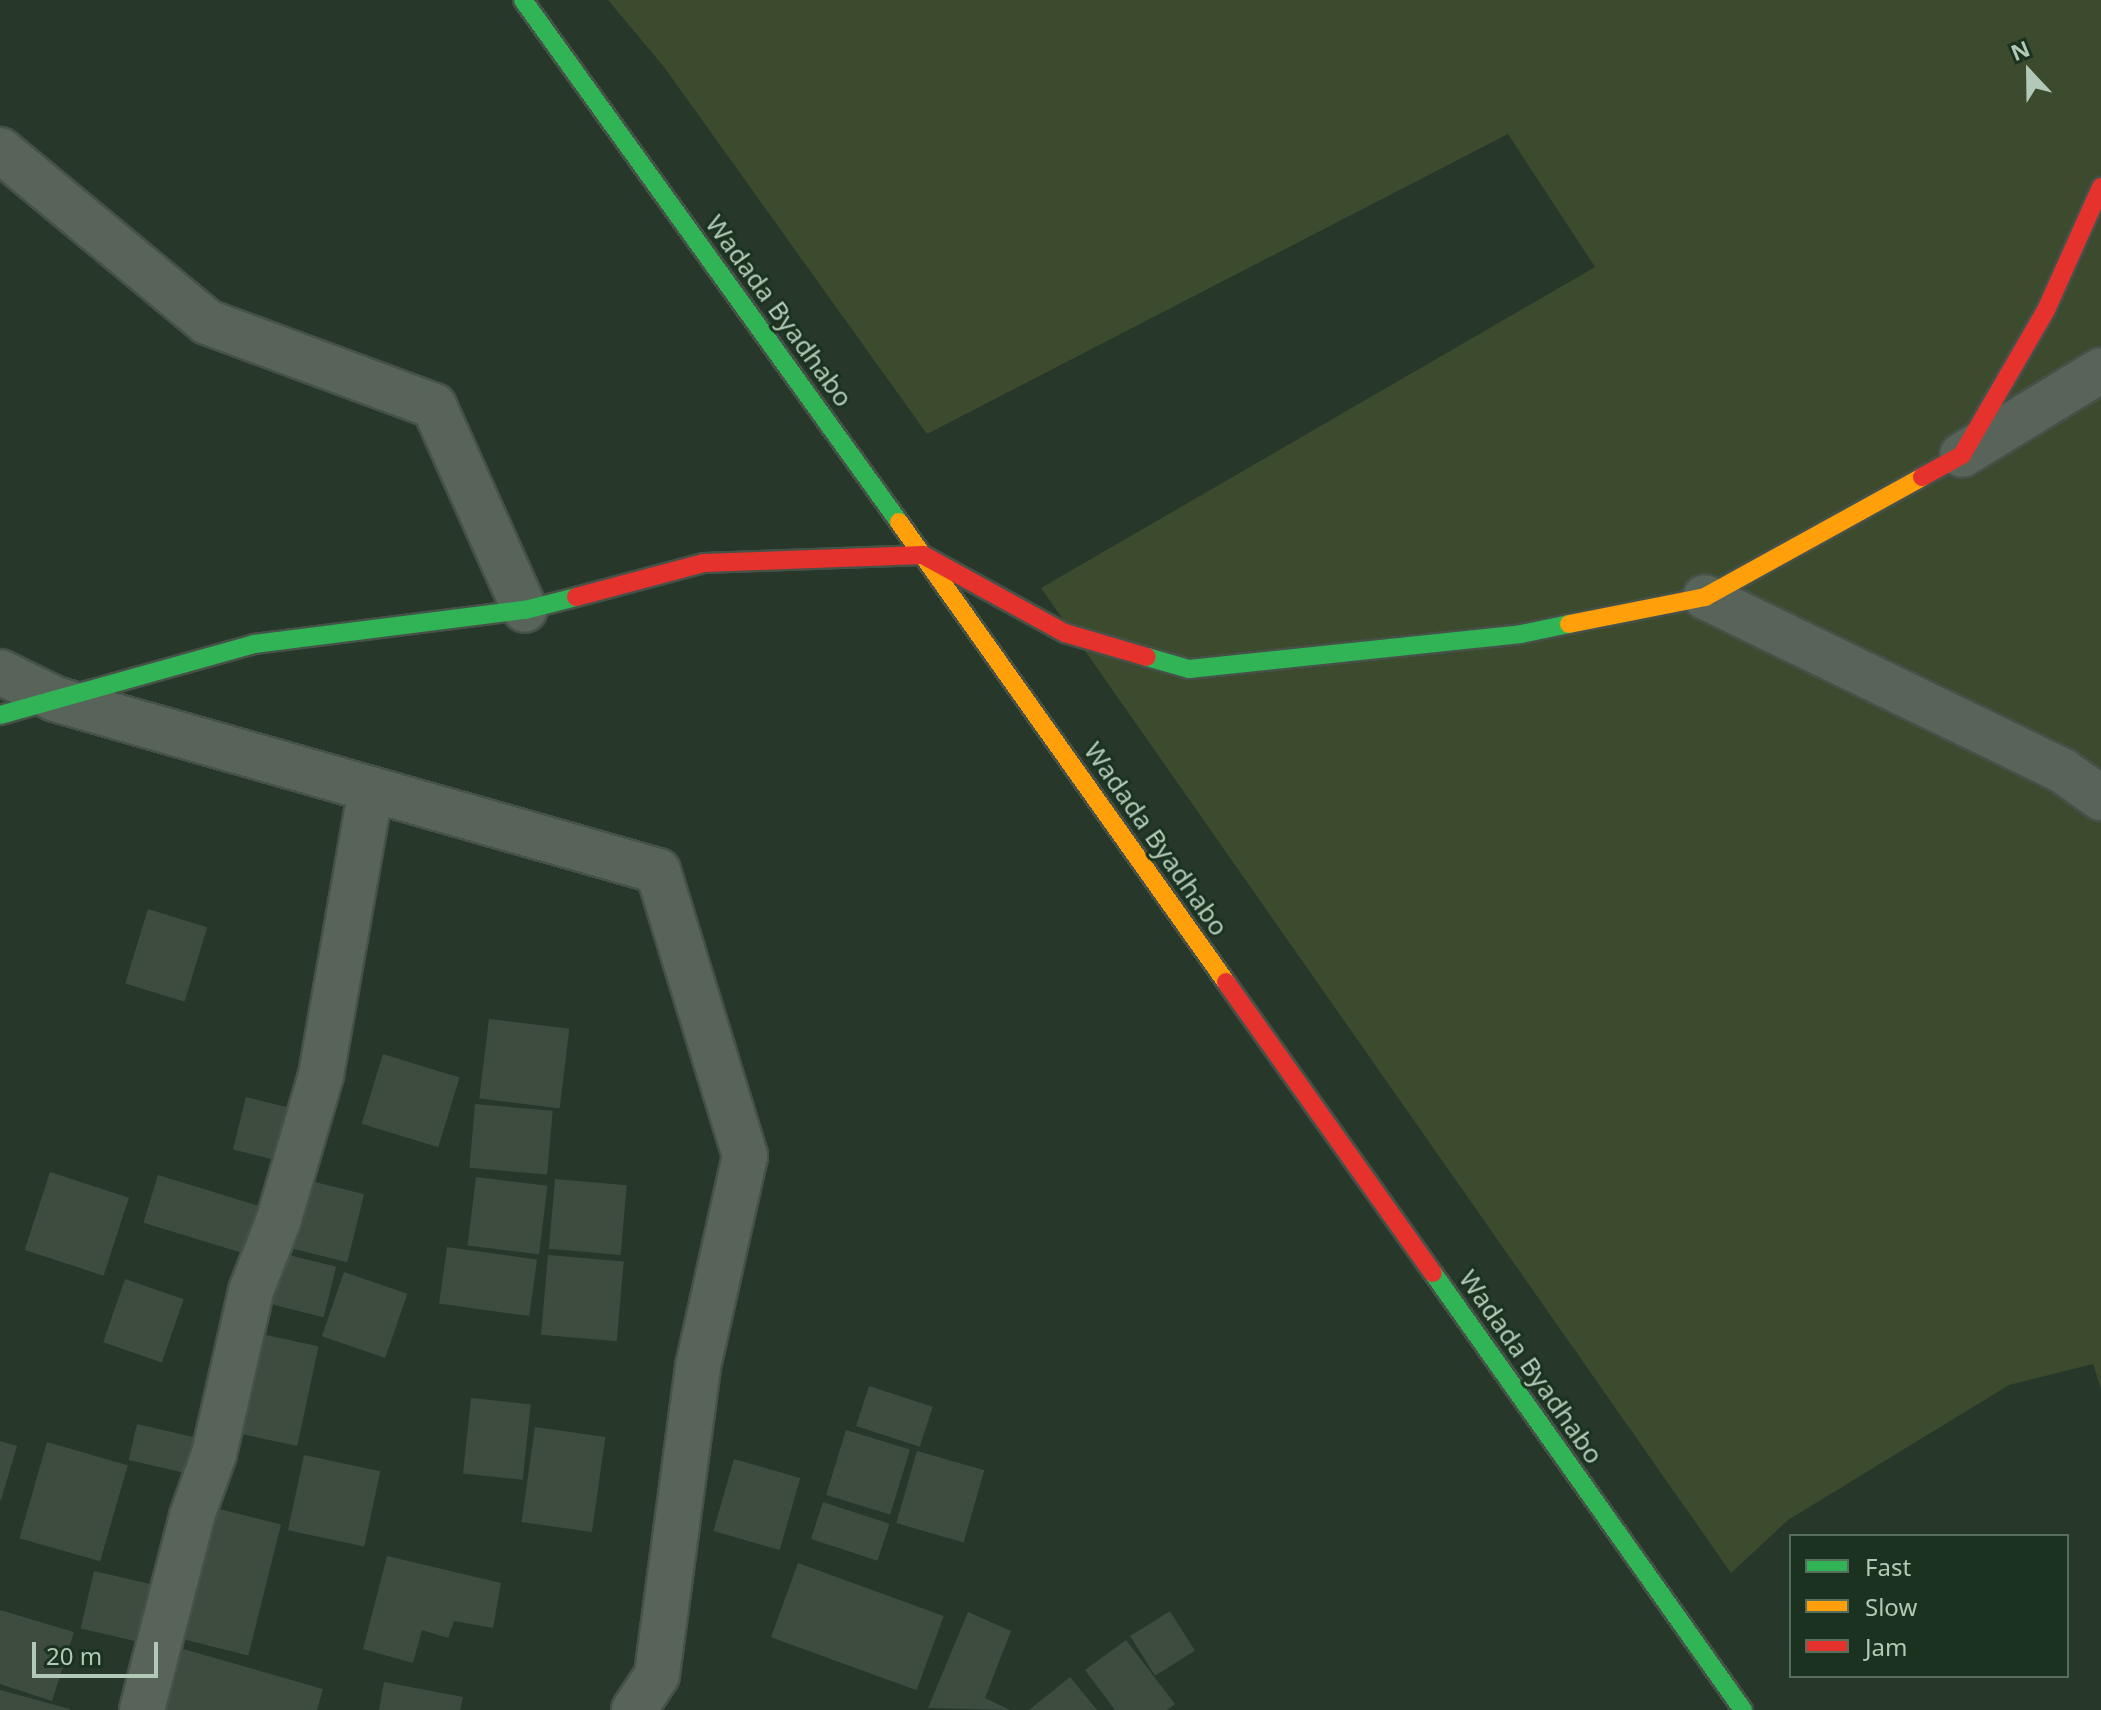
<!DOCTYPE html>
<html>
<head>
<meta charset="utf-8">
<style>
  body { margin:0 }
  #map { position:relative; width:2101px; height:1710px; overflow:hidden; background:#27372a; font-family:"Noto Sans",sans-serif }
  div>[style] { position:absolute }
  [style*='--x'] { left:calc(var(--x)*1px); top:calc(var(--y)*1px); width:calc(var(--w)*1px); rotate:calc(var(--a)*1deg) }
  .green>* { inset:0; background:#3c4a2e }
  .building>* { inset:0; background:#3e4c40; transform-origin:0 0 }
  .roads { filter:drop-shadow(2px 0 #465148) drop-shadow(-2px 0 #465148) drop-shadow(0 2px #465148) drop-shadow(0 -2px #465148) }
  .street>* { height:44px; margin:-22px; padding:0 22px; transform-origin:22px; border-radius:22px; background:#58645a }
  .fast>* { height:18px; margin:-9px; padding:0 9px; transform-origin:9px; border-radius:9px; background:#30b455 }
  .slow>* { height:18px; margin:-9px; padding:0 9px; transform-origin:9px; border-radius:9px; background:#ff9f0a }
  .jam>* { height:18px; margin:-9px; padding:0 9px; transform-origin:9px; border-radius:9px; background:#e5322d }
  span { translate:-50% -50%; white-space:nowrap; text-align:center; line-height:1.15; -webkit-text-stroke:6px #1a321f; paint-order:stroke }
  .street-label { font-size:26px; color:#b1c9b6 }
  .legend { position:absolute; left:1789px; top:1534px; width:280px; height:144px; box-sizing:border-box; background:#1a321f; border:2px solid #566e5b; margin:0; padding:10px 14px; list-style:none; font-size:24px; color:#b1c9b6 }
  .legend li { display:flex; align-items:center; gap:16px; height:40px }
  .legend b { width:40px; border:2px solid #566e5b }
  .north { position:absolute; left:1989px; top:32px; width:80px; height:80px; -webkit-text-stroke:6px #1a321f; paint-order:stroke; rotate:338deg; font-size:22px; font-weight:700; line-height:32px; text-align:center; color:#b1c9b6 }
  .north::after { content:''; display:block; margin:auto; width:28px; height:36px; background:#b1c9b6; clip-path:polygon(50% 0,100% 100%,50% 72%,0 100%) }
  .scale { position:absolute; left:32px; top:1642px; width:126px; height:36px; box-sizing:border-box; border:4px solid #b1c9b6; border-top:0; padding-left:10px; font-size:24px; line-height:28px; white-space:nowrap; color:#b1c9b6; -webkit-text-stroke:6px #1a321f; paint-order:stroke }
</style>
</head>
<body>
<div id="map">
  <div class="green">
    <div style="clip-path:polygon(608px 0,2101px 0,2101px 1389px,2093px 1364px,2009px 1385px,1788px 1520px,1731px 1573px,1041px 588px,1595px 267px,1508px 134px,927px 434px,664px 67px)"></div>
  </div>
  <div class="building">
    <div style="left:148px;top:909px;width:62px;height:78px;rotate:17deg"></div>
    <div style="left:489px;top:1019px;width:81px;height:80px;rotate:7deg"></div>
    <div style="left:383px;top:1054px;width:80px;height:73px;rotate:17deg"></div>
    <div style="left:246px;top:1097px;width:50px;height:54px;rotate:14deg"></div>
    <div style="left:475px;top:1104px;width:78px;height:64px;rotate:5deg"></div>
    <div style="left:50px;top:1172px;width:83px;height:82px;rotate:18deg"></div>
    <div style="left:158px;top:1175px;width:113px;height:50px;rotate:17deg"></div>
    <div style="left:476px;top:1177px;width:72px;height:69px;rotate:7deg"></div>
    <div style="left:303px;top:1179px;width:63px;height:70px;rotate:14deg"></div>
    <div style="left:555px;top:1179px;width:72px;height:70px;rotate:5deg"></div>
    <div style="left:447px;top:1247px;width:91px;height:57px;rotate:8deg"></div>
    <div style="left:277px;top:1252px;width:61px;height:52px;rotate:14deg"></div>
    <div style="left:548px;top:1255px;width:76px;height:80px;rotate:5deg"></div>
    <div style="left:344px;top:1272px;width:67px;height:68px;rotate:19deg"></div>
    <div style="left:125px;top:1279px;width:62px;height:67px;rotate:19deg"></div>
    <div style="left:252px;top:1332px;width:68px;height:102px;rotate:12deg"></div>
    <div style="left:869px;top:1386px;width:67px;height:42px;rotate:18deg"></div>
    <div style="left:471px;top:1398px;width:60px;height:76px;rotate:6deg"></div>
    <div style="left:137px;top:1424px;width:69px;height:37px;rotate:13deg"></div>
    <div style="left:535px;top:1427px;width:71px;height:96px;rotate:8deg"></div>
    <div style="left:846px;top:1430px;width:67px;height:68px;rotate:17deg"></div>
    <div style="clip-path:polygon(0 1441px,17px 1446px,1px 1500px,0 1500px)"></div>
    <div style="left:47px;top:1442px;width:84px;height:100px;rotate:16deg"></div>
    <div style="left:917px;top:1451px;width:70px;height:75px;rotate:16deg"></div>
    <div style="left:304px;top:1455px;width:78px;height:77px;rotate:12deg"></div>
    <div style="left:734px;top:1459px;width:69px;height:75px;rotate:16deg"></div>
    <div style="left:823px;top:1502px;width:70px;height:39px;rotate:18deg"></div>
    <div style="left:215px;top:1508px;width:68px;height:135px;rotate:14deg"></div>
    <div style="clip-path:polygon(387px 1556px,501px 1583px,493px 1628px,454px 1621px,448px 1638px,422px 1630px,413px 1663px,363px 1649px)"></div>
    <div style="left:798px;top:1563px;width:155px;height:79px;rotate:20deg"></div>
    <div style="left:94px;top:1571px;width:71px;height:59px;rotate:13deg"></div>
    <div style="clip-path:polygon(0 1610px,74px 1632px,52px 1701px,0 1684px)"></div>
    <div style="left:1170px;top:1611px;width:47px;height:47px;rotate:58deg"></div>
    <div style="clip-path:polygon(968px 1612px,1011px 1631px,985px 1698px,1010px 1710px,928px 1708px)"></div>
    <div style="clip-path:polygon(1126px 1640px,1175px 1704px,1167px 1710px,1115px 1710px,1085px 1670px)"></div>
    <div style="clip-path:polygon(173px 1646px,323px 1689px,317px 1710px,154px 1710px)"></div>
    <div style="clip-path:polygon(1070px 1677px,1097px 1710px,1029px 1710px)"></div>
    <div style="clip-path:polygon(384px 1682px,463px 1697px,460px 1710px,379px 1710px)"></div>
    <div style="clip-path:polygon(0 1690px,70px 1709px,70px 1710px,0 1710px)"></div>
  </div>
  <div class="roads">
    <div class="street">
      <div style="--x:0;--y:150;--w:269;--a:39.7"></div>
      <div style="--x:207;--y:322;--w:242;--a:20.3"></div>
      <div style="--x:434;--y:406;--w:223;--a:66"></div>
      <div style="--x:1962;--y:455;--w:163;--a:-31.4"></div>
      <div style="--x:1705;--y:597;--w:398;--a:25.9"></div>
      <div style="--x:2063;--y:771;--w:47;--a:35.4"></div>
      <div style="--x:0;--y:672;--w:61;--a:26.1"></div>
      <div style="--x:55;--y:699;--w:627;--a:15.92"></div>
      <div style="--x:658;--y:871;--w:298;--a:73"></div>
      <div style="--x:745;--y:1156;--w:216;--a:102.6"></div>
      <div style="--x:698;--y:1367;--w:311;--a:97.6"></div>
      <div style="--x:657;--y:1675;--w:42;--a:123.3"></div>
      <div style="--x:142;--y:1710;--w:200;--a:-75.5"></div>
      <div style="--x:192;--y:1516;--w:66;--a:-70.5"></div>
      <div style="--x:214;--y:1454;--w:167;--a:-77.2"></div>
      <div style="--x:251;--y:1291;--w:77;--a:-68.7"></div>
      <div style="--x:279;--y:1219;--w:150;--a:-73.7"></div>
      <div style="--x:321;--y:1075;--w:290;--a:-80.1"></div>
    </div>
    <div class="fast">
      <div style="--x:523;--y:0;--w:643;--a:54.23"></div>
      <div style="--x:1147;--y:657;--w:44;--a:15.9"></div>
      <div style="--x:1189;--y:669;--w:334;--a:-6"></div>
      <div style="--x:1521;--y:634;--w:49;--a:-11.8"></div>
      <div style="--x:0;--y:715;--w:264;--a:-15.6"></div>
      <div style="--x:254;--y:644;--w:273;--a:-7.2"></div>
      <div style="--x:525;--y:610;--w:53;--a:-14.3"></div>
      <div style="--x:1433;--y:1273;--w:536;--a:54.65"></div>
    </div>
    <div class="slow">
      <div style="--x:899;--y:522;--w:564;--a:54.59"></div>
      <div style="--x:1569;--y:624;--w:139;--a:-11.2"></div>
      <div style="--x:1705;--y:597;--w:248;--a:-28.9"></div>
    </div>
    <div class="jam">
      <div style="--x:1922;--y:477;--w:46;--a:-28.8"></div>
      <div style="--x:1962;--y:455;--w:168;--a:-59.9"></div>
      <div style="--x:2046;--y:310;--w:135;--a:-65.9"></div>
      <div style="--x:576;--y:597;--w:132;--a:-14.9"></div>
      <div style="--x:704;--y:563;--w:219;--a:-2.1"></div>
      <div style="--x:923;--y:555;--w:162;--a:28.8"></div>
      <div style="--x:1065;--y:633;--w:85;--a:16.3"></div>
      <div style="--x:1226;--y:982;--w:357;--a:54.6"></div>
    </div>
  </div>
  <div class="street-label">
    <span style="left:779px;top:311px;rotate:54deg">Wadada Byadhabo</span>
    <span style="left:1156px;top:839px;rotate:55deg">Wadada Byadhabo</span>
    <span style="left:1531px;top:1367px;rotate:55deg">Wadada Byadhabo</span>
  </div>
  <ul class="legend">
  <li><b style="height:10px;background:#30b455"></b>Fast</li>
  <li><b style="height:10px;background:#ff9f0a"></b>Slow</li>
  <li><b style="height:10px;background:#e5322d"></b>Jam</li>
  </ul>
  <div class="north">N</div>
  <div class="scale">20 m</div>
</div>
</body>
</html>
